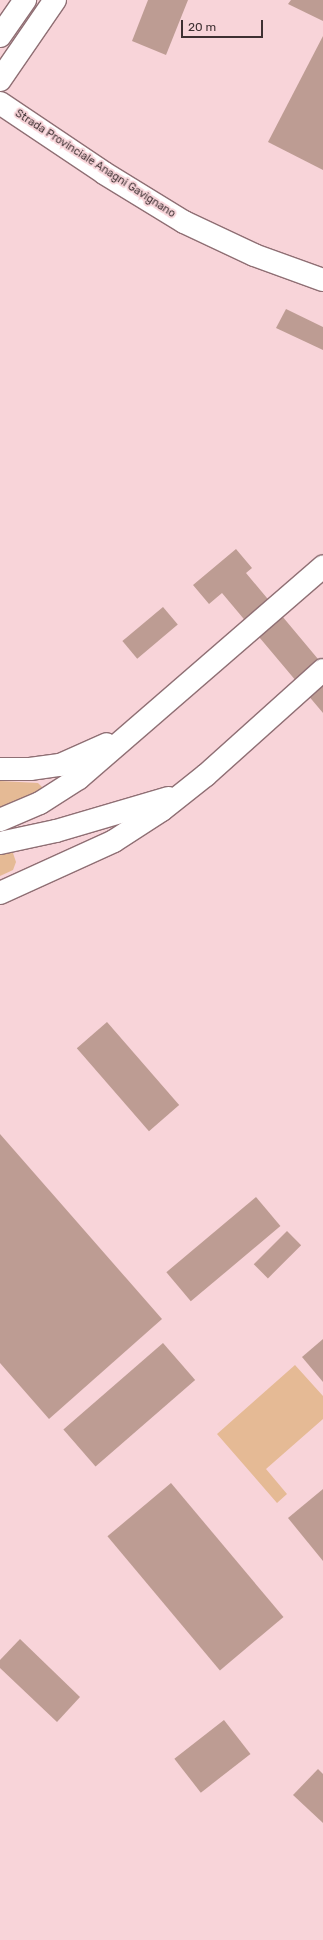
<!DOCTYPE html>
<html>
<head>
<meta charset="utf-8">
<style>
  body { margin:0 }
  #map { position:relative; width:323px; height:1940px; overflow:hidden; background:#f8d4d9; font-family:Rubik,sans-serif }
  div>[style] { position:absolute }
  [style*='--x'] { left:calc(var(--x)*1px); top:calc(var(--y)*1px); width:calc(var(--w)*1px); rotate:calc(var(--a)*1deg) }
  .green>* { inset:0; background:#e5ba95 }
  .building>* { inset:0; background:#bd9c93; transform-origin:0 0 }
  .roads { filter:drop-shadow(1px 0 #8f6f74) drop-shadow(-1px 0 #8f6f74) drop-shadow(0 1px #8f6f74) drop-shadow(0 -1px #8f6f74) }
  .secondary>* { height:22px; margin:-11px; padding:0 11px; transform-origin:11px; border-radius:11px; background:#fff }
  .motorway>* { height:22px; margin:-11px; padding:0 11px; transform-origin:11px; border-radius:11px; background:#fff }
  span { translate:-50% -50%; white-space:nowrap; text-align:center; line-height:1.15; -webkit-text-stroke:4px #f8d4d9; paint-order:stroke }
  .street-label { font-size:11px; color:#3e3032 }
  .scale { position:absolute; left:181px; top:20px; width:82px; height:18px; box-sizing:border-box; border:2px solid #3e3032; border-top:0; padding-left:5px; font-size:12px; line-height:14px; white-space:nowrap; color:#3e3032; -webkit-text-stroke:3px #f8d4d9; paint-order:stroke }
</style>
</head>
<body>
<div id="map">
  <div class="green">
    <div style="clip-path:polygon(0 781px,38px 783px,42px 787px,39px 792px,0 810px)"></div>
    <div style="clip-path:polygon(0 851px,13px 853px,16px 862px,13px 870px,0 876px)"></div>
    <div style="clip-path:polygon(295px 1365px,323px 1396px,323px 1419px,266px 1469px,287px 1494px,277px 1503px,217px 1434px)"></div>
  </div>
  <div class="building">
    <div style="clip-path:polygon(148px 0,188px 0,166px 55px,132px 41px)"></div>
    <div style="clip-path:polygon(291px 0,323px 0,323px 21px,288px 4px)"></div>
    <div style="clip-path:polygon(323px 36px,323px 170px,268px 142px)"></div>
    <div style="clip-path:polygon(286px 309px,323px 327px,323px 350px,276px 328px)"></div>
    <div style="clip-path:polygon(236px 549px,252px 568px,246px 573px,323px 665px,323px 713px,222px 593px,209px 604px,193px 585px)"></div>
    <div style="left:163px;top:607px;width:23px;height:53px;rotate:50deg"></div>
    <div style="left:107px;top:1022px;width:110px;height:40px;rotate:49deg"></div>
    <div style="clip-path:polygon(0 1134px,162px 1319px,49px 1419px,0 1363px)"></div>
    <div style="left:256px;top:1197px;width:38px;height:117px;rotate:50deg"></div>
    <div style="left:287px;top:1231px;width:20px;height:47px;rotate:45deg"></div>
    <div style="clip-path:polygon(323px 1339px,323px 1382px,302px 1357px)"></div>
    <div style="left:163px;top:1343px;width:49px;height:132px;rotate:49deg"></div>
    <div style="left:171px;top:1483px;width:175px;height:83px;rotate:50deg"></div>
    <div style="clip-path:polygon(323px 1489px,323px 1561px,288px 1518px)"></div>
    <div style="clip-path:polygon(20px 1639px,80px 1697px,57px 1722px,0 1668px,0 1660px)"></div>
    <div style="left:224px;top:1720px;width:43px;height:63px;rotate:52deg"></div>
    <div style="clip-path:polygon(318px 1769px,323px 1774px,323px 1823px,293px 1795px)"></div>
  </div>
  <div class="roads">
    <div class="secondary">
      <div style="--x:0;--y:103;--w:125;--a:33.9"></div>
      <div style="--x:104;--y:173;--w:94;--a:31.5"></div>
      <div style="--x:184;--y:222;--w:77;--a:25.2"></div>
      <div style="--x:254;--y:255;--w:73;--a:19.9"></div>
    </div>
    <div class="motorway">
      <div style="--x:0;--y:36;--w:44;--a:-55.2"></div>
      <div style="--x:0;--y:80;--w:97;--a:-55.5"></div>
      <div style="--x:0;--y:769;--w:30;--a:0"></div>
      <div style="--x:30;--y:769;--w:30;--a:-8"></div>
      <div style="--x:60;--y:765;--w:51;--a:-24.1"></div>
      <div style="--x:0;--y:820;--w:43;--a:-23"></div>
      <div style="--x:40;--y:803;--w:46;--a:-32.7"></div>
      <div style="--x:79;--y:778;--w:323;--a:-40.9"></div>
      <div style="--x:0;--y:843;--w:57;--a:-12.1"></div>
      <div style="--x:56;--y:831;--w:117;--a:-16.4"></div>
      <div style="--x:0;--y:893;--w:125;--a:-24.5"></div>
      <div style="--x:114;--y:841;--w:57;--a:-32.9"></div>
      <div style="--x:162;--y:810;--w:56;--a:-38.5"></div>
      <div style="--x:206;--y:775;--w:157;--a:-41.9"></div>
    </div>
  </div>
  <div class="street-label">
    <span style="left:95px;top:164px;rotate:33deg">Strada Provinciale Anagni Gavignano</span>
  </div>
  <div class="scale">20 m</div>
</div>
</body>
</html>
